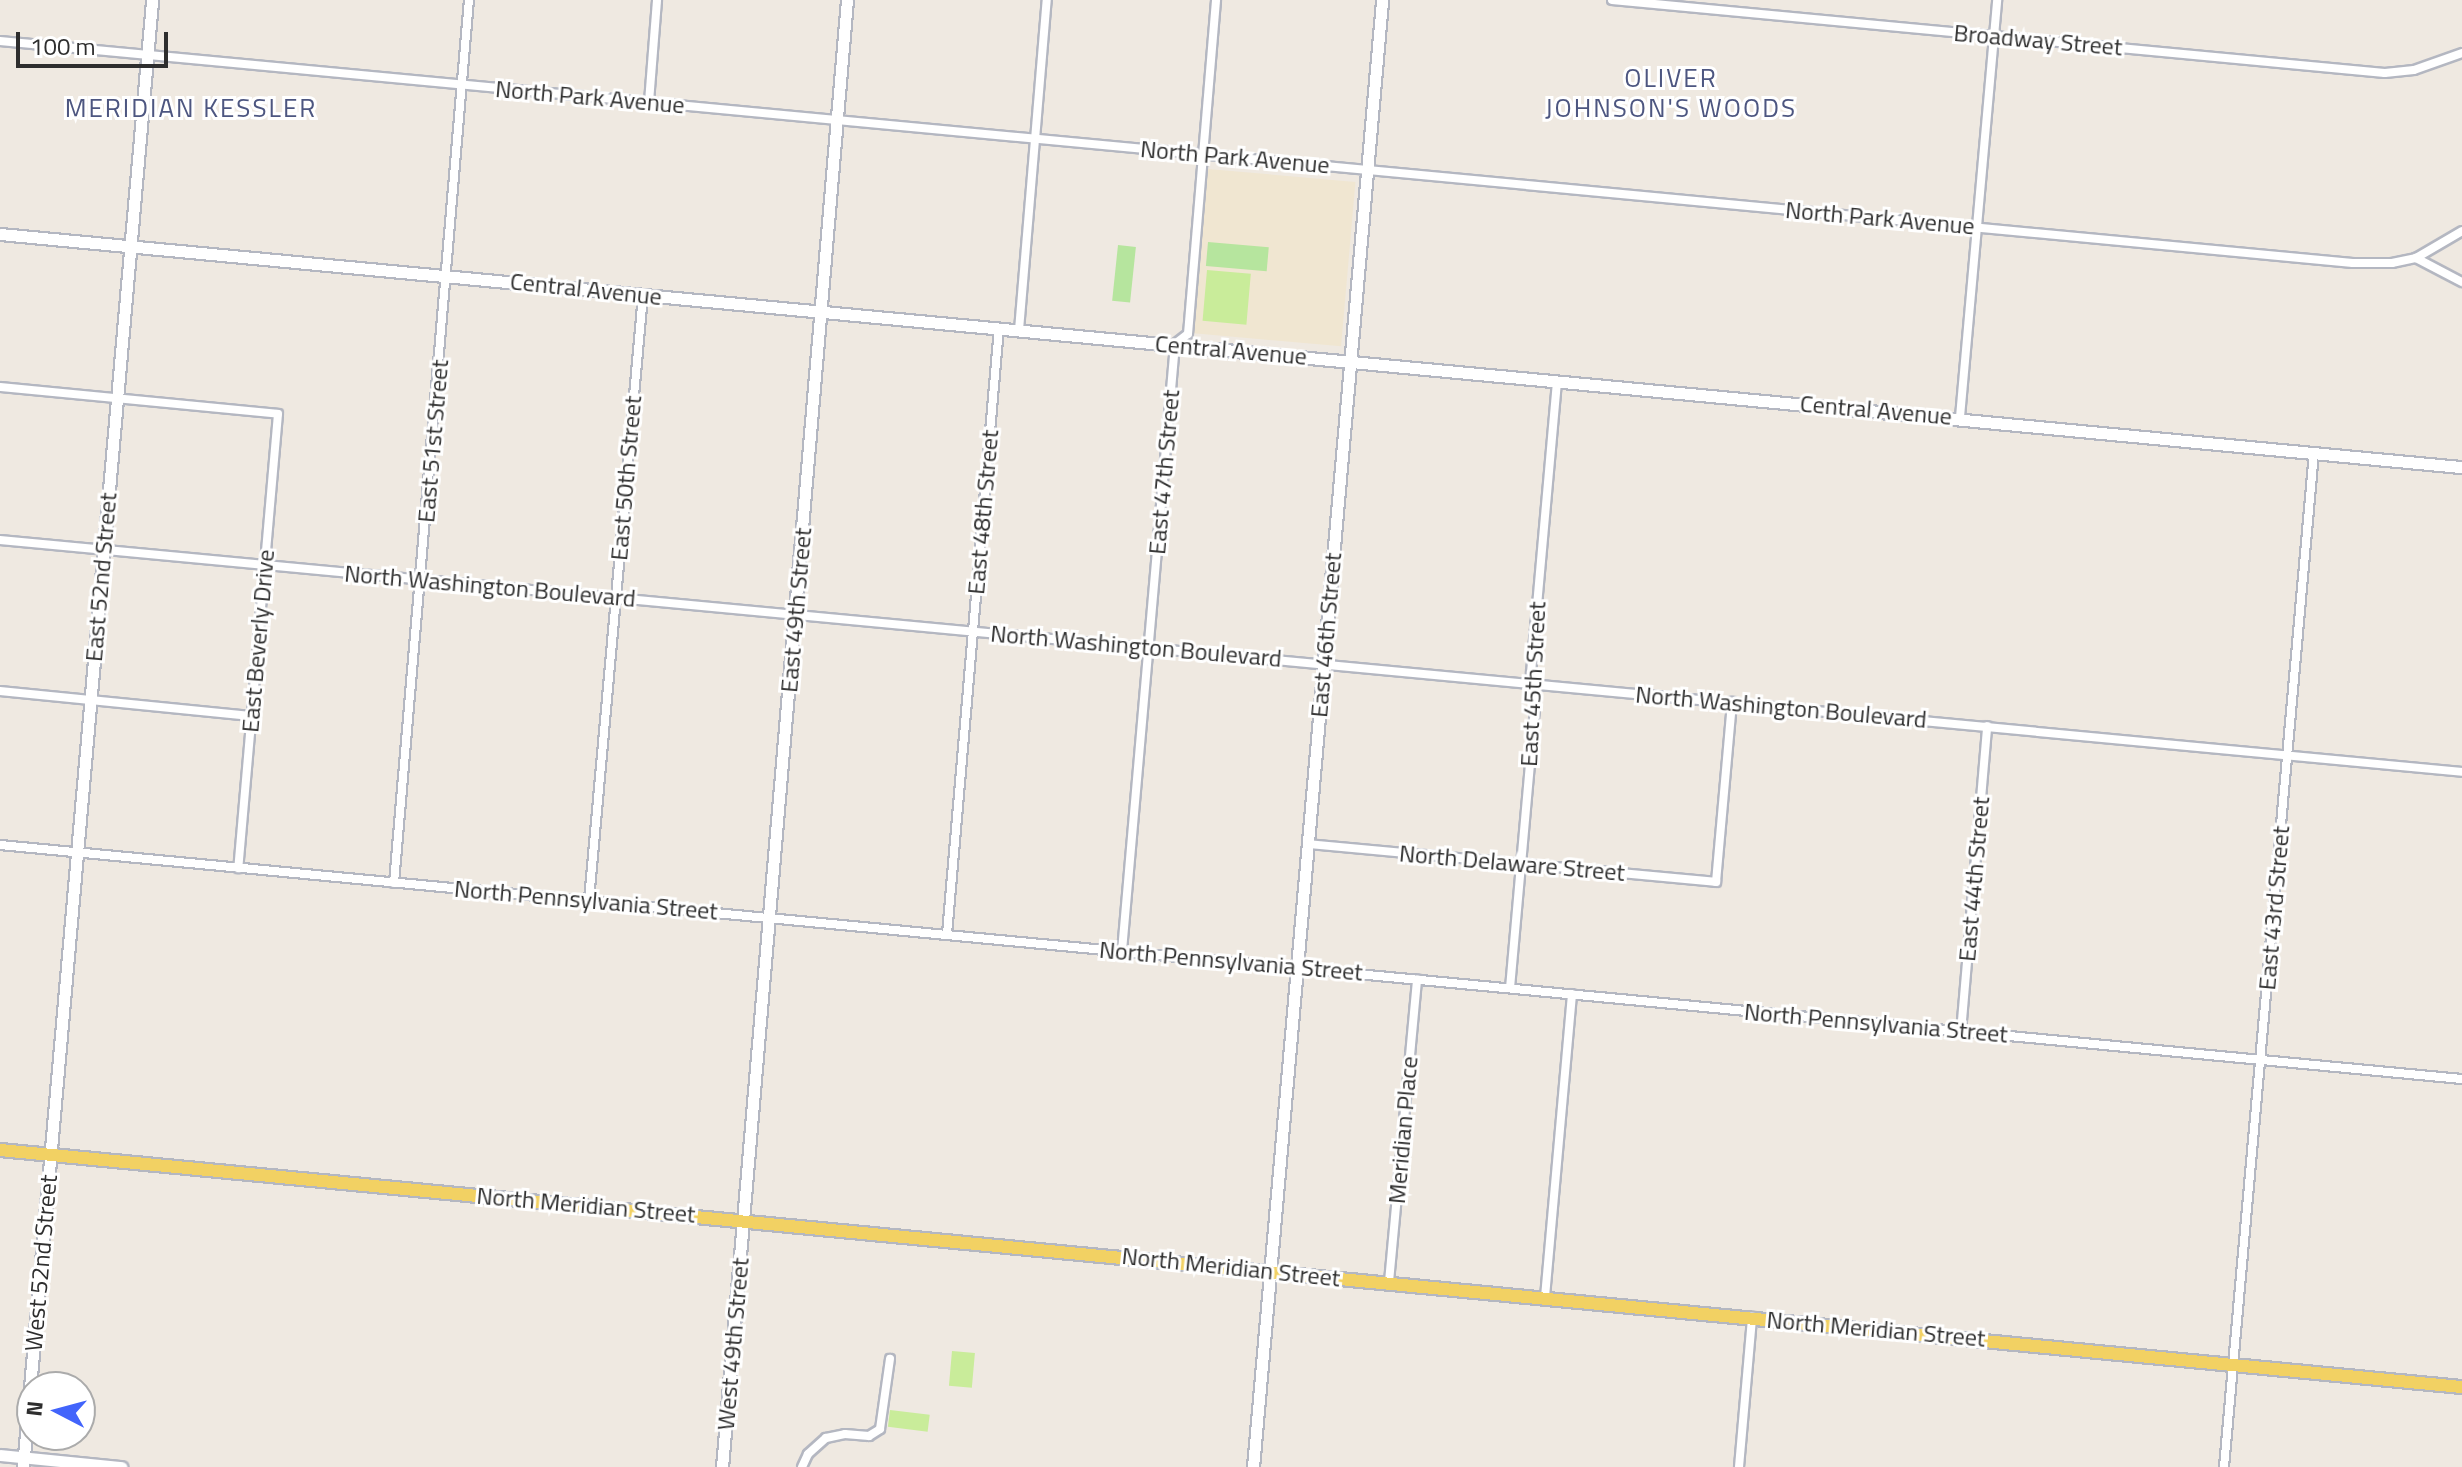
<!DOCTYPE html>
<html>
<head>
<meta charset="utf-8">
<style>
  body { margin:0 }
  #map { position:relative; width:2462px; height:1467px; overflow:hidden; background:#efe9e1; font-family:"Titillium Web",sans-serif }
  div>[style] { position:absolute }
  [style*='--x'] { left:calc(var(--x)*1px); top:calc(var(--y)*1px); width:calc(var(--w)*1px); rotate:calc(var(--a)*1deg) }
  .education>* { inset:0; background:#f0e6d1; transform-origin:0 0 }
  .green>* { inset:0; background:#b6e59e; transform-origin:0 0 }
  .pitch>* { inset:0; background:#c9ec9a; transform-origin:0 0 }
  .roads { filter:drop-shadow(2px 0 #b4b7c1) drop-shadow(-2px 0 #b4b7c1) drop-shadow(0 2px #b4b7c1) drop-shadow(0 -2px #b4b7c1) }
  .street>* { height:8px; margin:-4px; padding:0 4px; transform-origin:4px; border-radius:4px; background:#fff }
  .secondary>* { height:11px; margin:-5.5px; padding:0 5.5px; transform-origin:5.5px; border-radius:5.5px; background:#fff }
  .primary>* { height:12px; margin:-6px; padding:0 6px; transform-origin:6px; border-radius:6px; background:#f2d163 }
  span { translate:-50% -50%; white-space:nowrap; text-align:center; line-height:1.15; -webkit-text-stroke:6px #fff; paint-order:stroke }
  .street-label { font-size:24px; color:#2e2e2e }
  .neighbourhood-label { font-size:26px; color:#4d5680; letter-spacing:2px }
  .north { position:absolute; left:16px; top:1371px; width:80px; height:80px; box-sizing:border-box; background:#fff; border:2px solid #ababab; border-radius:50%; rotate:276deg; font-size:22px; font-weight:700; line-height:32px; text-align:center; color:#2e2e2e }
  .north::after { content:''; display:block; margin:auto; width:28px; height:36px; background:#4264fb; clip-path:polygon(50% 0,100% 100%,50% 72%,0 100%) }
  .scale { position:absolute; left:16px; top:32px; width:152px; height:36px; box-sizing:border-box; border:4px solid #2e2e2e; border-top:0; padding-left:10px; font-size:24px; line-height:28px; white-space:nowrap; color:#2e2e2e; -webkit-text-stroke:6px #fff; paint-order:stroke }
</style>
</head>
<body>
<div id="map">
  <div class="education">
    <div style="left:1208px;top:169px;width:148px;height:165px;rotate:5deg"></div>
  </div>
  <div class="green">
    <div style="left:1208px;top:242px;width:61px;height:24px;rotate:5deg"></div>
    <div style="left:1118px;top:245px;width:18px;height:56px;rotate:6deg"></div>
  </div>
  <div class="pitch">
    <div style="left:1207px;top:270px;width:44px;height:51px;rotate:5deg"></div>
    <div style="left:952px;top:1351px;width:23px;height:35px;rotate:5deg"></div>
    <div style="left:890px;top:1410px;width:40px;height:17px;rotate:7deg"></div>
  </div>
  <div class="roads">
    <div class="street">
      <div style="--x:1612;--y:0;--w:776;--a:5.39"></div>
      <div style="--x:2385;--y:73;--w:29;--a:-6"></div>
      <div style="--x:2414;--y:70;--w:51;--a:-19.5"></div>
      <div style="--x:0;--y:41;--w:2363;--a:5.39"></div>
      <div style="--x:2353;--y:263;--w:39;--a:0"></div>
      <div style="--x:2392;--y:263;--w:25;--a:-12"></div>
      <div style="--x:2416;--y:258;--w:53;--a:-30.4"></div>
      <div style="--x:649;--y:102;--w:102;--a:-85.5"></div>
      <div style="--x:2416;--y:258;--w:52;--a:27.6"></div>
      <div style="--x:1019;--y:330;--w:331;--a:-85.2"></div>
      <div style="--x:0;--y:387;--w:279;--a:5.5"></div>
      <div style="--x:278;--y:414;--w:456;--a:95"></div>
      <div style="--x:1960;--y:417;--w:419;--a:-84.9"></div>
      <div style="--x:0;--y:540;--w:2473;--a:5.38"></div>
      <div style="--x:0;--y:691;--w:252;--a:5.7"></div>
      <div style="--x:1308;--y:844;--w:410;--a:5.3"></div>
      <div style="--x:1716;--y:882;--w:181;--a:-84.9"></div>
      <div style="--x:0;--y:845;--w:2473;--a:5.43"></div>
      <div style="--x:394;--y:883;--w:886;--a:-85.15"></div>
      <div style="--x:589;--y:900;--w:607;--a:-84.9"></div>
      <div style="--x:947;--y:934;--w:608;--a:-85.1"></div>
      <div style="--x:1122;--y:951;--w:609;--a:-85.01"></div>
      <div style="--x:1175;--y:344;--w:16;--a:-38"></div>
      <div style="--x:1188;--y:334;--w:335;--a:-85.2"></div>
      <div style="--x:1510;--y:988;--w:294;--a:-84.9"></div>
      <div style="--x:1536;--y:695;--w:23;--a:-103"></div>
      <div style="--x:1531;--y:673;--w:293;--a:-84.9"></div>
      <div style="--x:1961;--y:1032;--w:307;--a:-85.1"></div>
      <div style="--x:1389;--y:1282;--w:304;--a:-84.7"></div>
      <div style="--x:1545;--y:1297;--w:304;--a:-84.9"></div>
      <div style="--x:802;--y:1467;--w:14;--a:-65"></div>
      <div style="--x:808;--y:1454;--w:24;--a:-42"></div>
      <div style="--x:826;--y:1438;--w:19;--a:-12"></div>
      <div style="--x:845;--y:1434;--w:24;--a:5"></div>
      <div style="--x:869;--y:1436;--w:13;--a:-32"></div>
      <div style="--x:880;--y:1429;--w:71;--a:-81.9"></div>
      <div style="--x:1739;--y:1467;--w:151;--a:-85"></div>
      <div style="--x:2224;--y:1467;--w:1019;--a:-84.93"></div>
    </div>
    <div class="secondary">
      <div style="--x:0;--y:234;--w:2473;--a:5.41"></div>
      <div style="--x:0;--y:1455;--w:122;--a:5.7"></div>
      <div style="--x:23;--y:1467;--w:1473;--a:-84.97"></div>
      <div style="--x:722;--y:1467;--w:1472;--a:-85.13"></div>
      <div style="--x:1253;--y:1467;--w:1473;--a:-84.97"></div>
    </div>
    <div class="primary">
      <div style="--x:0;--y:1150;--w:2473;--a:5.5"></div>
    </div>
  </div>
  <div class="street-label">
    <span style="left:2038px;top:40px;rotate:5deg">Broadway Street</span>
    <span style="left:590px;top:97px;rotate:5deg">North Park Avenue</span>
    <span style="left:1235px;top:157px;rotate:5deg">North Park Avenue</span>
    <span style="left:1880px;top:218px;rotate:5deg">North Park Avenue</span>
    <span style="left:586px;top:289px;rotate:6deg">Central Avenue</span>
    <span style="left:1231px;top:350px;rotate:5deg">Central Avenue</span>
    <span style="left:1876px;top:410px;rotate:5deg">Central Avenue</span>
    <span style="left:433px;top:441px;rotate:-85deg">East 51st Street</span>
    <span style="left:1164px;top:472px;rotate:-85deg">East 47th Street</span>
    <span style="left:626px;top:478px;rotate:-85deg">East 50th Street</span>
    <span style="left:983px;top:512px;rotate:-85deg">East 48th Street</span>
    <span style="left:101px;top:577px;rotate:-85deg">East 52nd Street</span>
    <span style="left:490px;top:586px;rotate:5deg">North Washington Boulevard</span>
    <span style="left:796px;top:610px;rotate:-85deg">East 49th Street</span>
    <span style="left:1326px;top:635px;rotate:-85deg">East 46th Street</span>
    <span style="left:258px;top:641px;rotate:-85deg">East Beverly Drive</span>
    <span style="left:1136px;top:646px;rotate:5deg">North Washington Boulevard</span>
    <span style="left:1533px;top:684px;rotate:-87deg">East 45th Street</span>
    <span style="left:1781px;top:707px;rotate:5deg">North Washington Boulevard</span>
    <span style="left:1512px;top:863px;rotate:5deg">North Delaware Street</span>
    <span style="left:1974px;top:879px;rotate:-85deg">East 44th Street</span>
    <span style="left:586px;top:900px;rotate:5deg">North Pennsylvania Street</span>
    <span style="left:2274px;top:908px;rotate:-85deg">East 43rd Street</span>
    <span style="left:1231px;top:961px;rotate:5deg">North Pennsylvania Street</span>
    <span style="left:1876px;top:1023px;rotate:5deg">North Pennsylvania Street</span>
    <span style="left:1403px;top:1130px;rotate:-85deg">Meridian Place</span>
    <span style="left:586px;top:1205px;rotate:5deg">North Meridian Street</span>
    <span style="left:41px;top:1263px;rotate:-85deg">West 52nd Street</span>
    <span style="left:1231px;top:1267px;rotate:6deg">North Meridian Street</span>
    <span style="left:1876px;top:1329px;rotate:5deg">North Meridian Street</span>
    <span style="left:733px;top:1344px;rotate:-85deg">West 49th Street</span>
  </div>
  <div class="neighbourhood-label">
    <span style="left:1671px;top:93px">OLIVER<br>JOHNSON'S WOODS</span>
    <span style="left:191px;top:108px">MERIDIAN KESSLER</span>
  </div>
  <div class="north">N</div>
  <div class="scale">100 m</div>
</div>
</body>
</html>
